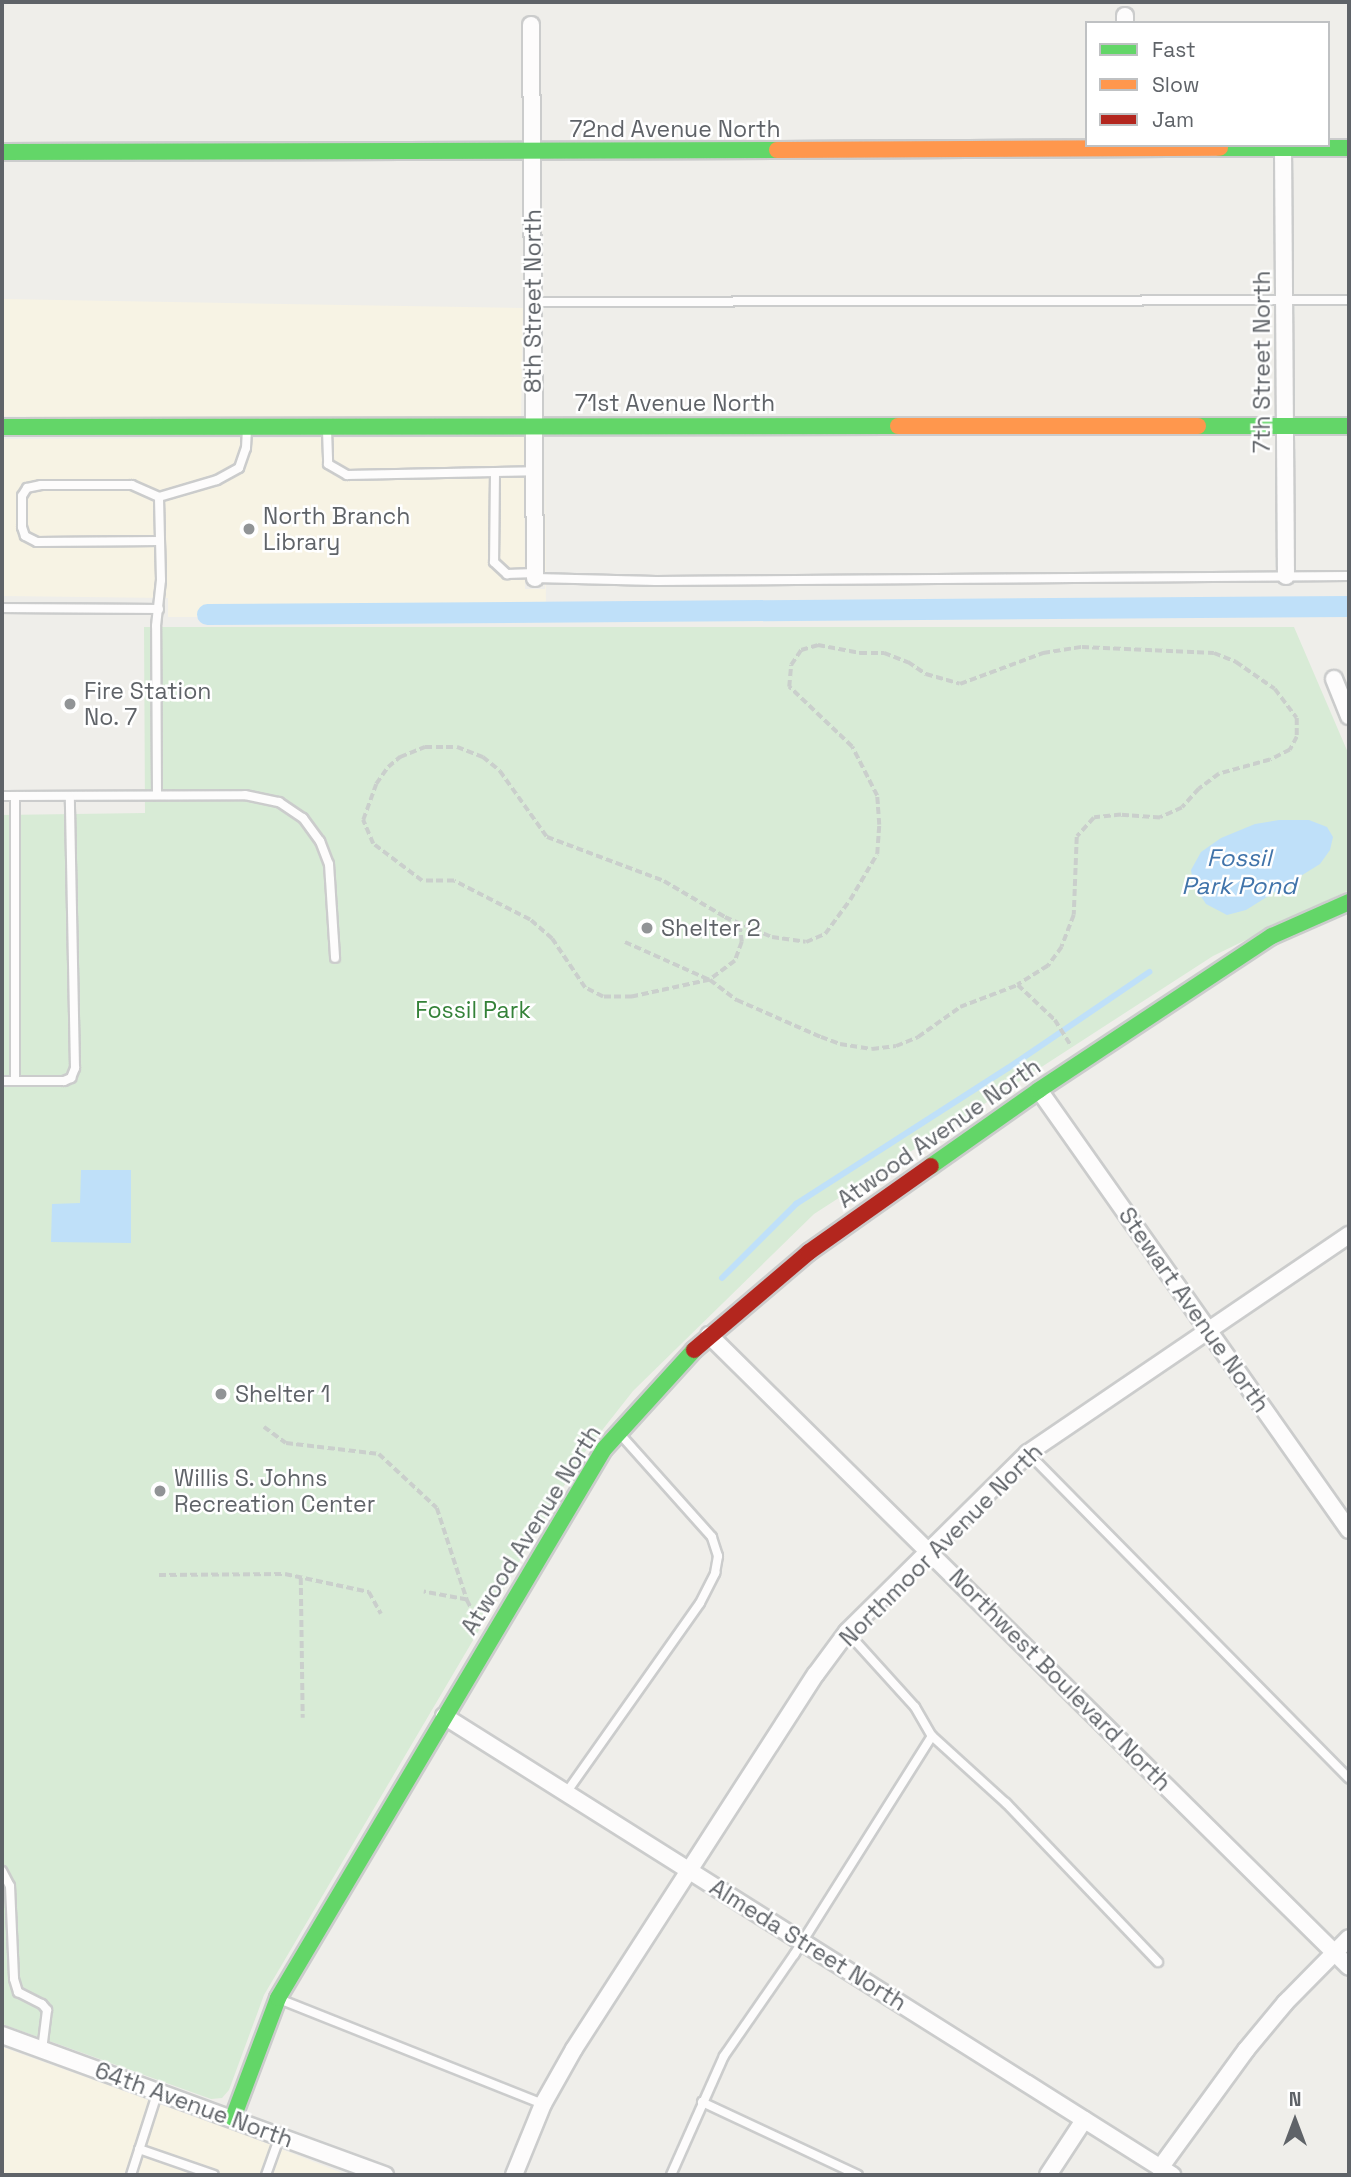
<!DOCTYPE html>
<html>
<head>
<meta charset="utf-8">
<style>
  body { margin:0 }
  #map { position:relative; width:1351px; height:2177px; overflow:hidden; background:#efeeea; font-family:"Space Grotesk",sans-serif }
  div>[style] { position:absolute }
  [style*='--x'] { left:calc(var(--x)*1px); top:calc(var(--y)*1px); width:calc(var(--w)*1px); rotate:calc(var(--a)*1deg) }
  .commercial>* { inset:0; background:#f7f3e4; transform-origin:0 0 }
  .green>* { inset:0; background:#d8ebd6 }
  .water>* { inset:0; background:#bfe0f9 }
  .stream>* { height:6px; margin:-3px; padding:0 3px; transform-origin:3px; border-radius:3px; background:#bfe0f9 }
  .canal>* { height:21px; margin:-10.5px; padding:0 10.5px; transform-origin:10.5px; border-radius:10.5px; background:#bfe0f9 }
  .path>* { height:3.5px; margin-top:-1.75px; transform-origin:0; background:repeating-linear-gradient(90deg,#cacfcc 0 7px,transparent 0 10.5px) }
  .roads { filter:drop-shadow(2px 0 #cbcccc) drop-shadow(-2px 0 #cbcccc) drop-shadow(0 2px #cbcccc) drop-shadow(0 -2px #cbcccc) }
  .lane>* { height:8px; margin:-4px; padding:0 4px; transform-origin:4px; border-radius:4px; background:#fdfcfc }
  .street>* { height:16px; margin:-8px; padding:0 8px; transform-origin:8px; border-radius:8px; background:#fdfcfc }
  .fast>* { height:16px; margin:-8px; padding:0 8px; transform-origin:8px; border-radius:8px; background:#63d668 }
  .slow>* { height:16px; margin:-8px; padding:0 8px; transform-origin:8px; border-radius:8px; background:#ff974d }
  .jam>* { height:16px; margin:-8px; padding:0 8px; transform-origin:8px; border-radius:8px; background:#b3261e }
  .dots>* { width:19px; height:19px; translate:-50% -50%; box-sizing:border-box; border:4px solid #fff; border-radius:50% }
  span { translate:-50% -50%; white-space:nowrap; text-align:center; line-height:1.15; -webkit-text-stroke:5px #fff; paint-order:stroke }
  .street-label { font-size:23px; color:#5f6368 }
  .poi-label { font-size:23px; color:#5f6368 }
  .left { translate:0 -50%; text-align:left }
  .park-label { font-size:23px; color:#348238 }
  .water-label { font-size:24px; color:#4174aa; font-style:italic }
  .frame { position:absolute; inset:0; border:4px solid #5f6368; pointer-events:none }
  .legend { position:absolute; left:1085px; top:21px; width:245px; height:126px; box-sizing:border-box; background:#fff; border:2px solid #bfc1c3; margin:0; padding:9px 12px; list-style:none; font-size:21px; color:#5f6368 }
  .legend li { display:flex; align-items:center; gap:14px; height:35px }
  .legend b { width:35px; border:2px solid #bfc1c3 }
  .north { position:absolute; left:1260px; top:2086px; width:70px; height:70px; -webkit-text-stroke:5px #fff; paint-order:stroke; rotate:0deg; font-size:19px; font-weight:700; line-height:28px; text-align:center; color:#5f6368 }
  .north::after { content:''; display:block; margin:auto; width:24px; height:32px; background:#5f6368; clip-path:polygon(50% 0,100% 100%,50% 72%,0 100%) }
</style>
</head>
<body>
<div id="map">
  <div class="commercial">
    <div style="left:2px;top:299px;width:521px;height:117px;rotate:1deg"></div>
    <div style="clip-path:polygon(524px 437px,525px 589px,545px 589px,545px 437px,546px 617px,168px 617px,168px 598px,2px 596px,2px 439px)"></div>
    <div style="clip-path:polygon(2px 2047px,238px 2132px,347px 2175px,2px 2175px)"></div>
  </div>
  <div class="green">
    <div style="clip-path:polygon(144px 627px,1294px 627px,1349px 755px,1349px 890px,1213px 956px,814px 1214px,633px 1391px,581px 1457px,264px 1995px,229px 2090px,222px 2098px,211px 2099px,2px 2024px,2px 815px,145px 813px)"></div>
  </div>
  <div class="water">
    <div style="clip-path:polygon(1279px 820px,1309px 820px,1327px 827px,1333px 837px,1330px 850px,1320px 864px,1246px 910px,1227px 915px,1206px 904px,1193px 884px,1191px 870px,1201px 852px,1221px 838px,1255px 824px)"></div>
    <div style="clip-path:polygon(81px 1170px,131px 1170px,131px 1243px,51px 1242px,52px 1204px,80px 1203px)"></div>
  </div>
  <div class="stream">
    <div style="--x:722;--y:1278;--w:105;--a:-45"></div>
    <div style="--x:796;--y:1204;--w:252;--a:-32.7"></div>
    <div style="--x:1008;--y:1068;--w:171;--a:-34.2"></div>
  </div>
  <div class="canal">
    <div style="--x:207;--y:614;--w:1142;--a:-0.4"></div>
  </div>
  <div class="path">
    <div style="--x:725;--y:917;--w:17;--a:28"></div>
    <div style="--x:740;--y:925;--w:17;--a:83"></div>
    <div style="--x:742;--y:942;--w:20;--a:110"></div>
    <div style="--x:735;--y:961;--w:31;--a:143"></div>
    <div style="--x:710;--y:980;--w:80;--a:167.7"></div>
    <div style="--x:632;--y:997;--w:29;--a:180"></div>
    <div style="--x:603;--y:997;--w:20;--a:-153"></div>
    <div style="--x:585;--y:988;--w:59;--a:-124"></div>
    <div style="--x:552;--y:939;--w:29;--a:-139"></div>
    <div style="--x:530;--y:920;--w:85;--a:-152.8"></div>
    <div style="--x:454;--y:881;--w:32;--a:180"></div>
    <div style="--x:422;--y:881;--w:61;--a:-142.9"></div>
    <div style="--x:373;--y:844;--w:26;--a:-113"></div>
    <div style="--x:363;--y:820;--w:38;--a:-70"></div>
    <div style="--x:376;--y:784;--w:21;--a:-55"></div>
    <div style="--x:388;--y:767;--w:16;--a:-40"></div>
    <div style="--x:400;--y:757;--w:27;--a:-22"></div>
    <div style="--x:425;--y:747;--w:32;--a:0"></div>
    <div style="--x:457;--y:747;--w:28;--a:21"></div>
    <div style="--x:483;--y:757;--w:22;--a:39"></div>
    <div style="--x:500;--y:771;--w:81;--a:54.5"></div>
    <div style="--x:547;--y:837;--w:125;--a:20.6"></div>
    <div style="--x:664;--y:881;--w:71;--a:30.5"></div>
    <div style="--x:725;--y:917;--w:51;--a:23.1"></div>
    <div style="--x:772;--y:937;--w:34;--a:8"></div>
    <div style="--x:806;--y:942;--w:21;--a:-23"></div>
    <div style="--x:825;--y:934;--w:42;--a:-53.7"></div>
    <div style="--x:850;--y:900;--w:53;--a:-59.6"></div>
    <div style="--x:877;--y:854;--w:29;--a:-86"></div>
    <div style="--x:879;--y:825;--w:29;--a:-94"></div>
    <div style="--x:877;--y:796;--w:55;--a:-117"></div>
    <div style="--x:852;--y:747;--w:87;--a:-136.4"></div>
    <div style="--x:789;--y:687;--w:22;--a:-85"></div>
    <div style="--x:791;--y:665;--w:18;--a:-56"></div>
    <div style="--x:801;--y:650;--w:18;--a:-16"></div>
    <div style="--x:818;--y:645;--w:43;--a:10.8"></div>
    <div style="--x:860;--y:653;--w:24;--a:0"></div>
    <div style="--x:884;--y:653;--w:26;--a:21"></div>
    <div style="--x:908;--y:662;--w:22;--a:34"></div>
    <div style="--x:926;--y:674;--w:35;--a:16"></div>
    <div style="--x:960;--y:684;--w:89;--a:-20.5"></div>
    <div style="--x:1043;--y:653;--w:39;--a:-9"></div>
    <div style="--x:1082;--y:647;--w:132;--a:2.6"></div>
    <div style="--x:1214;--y:653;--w:24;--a:22"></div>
    <div style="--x:1236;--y:662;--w:47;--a:34.7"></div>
    <div style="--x:1275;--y:689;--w:36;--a:53"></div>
    <div style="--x:1297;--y:718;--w:19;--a:90"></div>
    <div style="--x:1297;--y:737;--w:15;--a:118"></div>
    <div style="--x:1290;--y:750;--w:22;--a:153"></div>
    <div style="--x:1270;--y:760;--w:53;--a:164.6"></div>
    <div style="--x:1219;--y:774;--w:25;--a:143"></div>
    <div style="--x:1199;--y:789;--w:25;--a:132"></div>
    <div style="--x:1182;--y:808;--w:24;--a:156"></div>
    <div style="--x:1160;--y:818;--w:39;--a:-176"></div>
    <div style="--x:1121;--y:815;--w:27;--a:174"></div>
    <div style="--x:1094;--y:818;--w:25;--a:132"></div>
    <div style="--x:1077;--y:837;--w:78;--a:92.2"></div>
    <div style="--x:1074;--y:915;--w:34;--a:111"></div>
    <div style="--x:1062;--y:947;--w:24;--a:126"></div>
    <div style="--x:1048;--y:966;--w:36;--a:148"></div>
    <div style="--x:1018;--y:985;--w:51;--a:43.4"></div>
    <div style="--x:1055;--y:1020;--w:31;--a:58"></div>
    <div style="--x:625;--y:942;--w:93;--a:24.1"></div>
    <div style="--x:710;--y:980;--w:34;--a:37"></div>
    <div style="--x:737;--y:1000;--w:92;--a:23.8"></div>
    <div style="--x:821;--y:1037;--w:20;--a:20"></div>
    <div style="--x:840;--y:1044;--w:32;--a:9"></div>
    <div style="--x:872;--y:1049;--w:24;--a:-7"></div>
    <div style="--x:896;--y:1046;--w:24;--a:-22"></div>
    <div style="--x:918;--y:1037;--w:52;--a:-35.5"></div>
    <div style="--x:960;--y:1007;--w:62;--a:-20.8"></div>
    <div style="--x:264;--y:1427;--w:27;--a:36"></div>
    <div style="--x:286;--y:1443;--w:94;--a:6.7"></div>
    <div style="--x:379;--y:1454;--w:79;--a:43"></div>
    <div style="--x:437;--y:1508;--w:97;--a:71.9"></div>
    <div style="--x:467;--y:1600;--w:44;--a:-169.5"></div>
    <div style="--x:159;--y:1575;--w:126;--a:-0.5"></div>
    <div style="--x:285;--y:1574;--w:86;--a:12.1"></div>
    <div style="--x:369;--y:1592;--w:25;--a:61"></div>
    <div style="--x:301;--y:1578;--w:140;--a:89.2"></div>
    <div style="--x:467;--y:1600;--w:27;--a:63"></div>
  </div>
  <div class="roads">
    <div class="lane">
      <div style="--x:533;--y:302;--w:816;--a:-0.14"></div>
      <div style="--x:327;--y:430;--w:34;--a:88"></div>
      <div style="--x:328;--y:464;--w:22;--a:30"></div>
      <div style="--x:347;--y:475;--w:148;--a:-1.2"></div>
      <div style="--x:495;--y:472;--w:90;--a:90.6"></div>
      <div style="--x:494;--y:562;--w:18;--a:43"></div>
      <div style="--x:507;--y:574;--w:28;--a:-2"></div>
      <div style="--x:495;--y:472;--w:39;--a:-1"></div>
      <div style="--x:159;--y:497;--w:30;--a:-156"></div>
      <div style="--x:132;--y:485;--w:91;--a:180"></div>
      <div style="--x:41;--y:485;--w:14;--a:168"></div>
      <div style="--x:27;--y:488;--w:9;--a:122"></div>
      <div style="--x:22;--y:496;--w:31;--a:90"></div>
      <div style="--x:22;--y:527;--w:9;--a:72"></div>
      <div style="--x:25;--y:536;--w:13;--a:27"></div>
      <div style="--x:37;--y:542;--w:123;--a:-0.5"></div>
      <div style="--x:535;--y:578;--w:121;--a:1.4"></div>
      <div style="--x:656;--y:581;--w:693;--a:-0.41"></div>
      <div style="--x:2;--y:608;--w:157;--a:0.4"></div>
      <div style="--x:157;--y:795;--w:169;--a:-90.3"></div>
      <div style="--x:156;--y:626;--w:46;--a:-83.8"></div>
      <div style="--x:161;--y:580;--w:83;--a:-91.4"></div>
      <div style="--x:159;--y:497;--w:60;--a:-16.3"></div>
      <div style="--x:217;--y:480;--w:25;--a:-29"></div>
      <div style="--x:239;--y:468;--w:21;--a:-71"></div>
      <div style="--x:246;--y:448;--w:21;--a:-87"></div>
      <div style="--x:2;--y:796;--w:243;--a:-0.2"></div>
      <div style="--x:245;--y:795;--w:35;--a:12"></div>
      <div style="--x:279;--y:802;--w:29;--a:34"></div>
      <div style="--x:303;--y:818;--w:29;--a:54"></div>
      <div style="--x:320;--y:841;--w:25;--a:69"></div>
      <div style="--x:329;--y:864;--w:94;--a:86.3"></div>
      <div style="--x:2;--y:1081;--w:13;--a:0"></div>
      <div style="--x:15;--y:1081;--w:285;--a:-90"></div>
      <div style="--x:15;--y:1081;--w:49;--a:0"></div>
      <div style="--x:64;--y:1081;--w:8;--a:-23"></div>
      <div style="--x:71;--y:1078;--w:11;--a:-68"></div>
      <div style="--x:75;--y:1068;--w:272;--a:-91.1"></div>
      <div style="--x:1028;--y:1453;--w:457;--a:45.4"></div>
      <div style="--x:847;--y:1632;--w:101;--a:47.8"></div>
      <div style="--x:915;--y:1707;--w:34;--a:60"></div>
      <div style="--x:932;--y:1736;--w:100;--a:42.2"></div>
      <div style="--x:1006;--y:1803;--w:220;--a:46.3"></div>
      <div style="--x:566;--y:1793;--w:232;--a:-54.8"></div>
      <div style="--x:700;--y:1603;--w:34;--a:-63"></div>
      <div style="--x:715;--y:1573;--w:17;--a:-80"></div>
      <div style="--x:718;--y:1556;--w:20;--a:-108"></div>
      <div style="--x:712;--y:1537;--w:138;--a:-131.8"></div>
      <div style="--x:2;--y:1871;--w:17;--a:62"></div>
      <div style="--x:10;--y:1886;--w:93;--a:87.5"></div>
      <div style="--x:14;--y:1979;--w:14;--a:73"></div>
      <div style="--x:18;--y:1992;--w:27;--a:27"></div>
      <div style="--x:42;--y:2004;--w:8;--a:50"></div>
      <div style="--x:47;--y:2010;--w:40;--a:97.1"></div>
      <div style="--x:279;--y:1999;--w:284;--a:21.7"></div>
      <div style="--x:702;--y:2102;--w:172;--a:25.1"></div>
      <div style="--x:139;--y:2149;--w:79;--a:19.1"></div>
      <div style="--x:131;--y:2175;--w:88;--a:-72.2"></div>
      <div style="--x:266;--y:2175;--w:41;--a:-70.3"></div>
      <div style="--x:671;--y:2175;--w:130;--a:-66"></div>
      <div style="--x:724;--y:2056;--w:123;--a:-55.3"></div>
      <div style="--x:794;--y:1955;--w:259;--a:-57.8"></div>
    </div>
    <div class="street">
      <div style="--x:1125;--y:23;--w:7;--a:-90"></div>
      <div style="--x:531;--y:25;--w:553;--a:89.59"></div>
      <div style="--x:1283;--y:148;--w:428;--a:89.6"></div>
      <div style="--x:1334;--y:679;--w:40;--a:68"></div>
      <div style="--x:1039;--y:1090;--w:538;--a:54.83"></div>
      <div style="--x:709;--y:1335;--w:899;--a:44.64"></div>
      <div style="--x:444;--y:1716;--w:861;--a:32.23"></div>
      <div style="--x:2;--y:2035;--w:408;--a:20.1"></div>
      <div style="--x:1160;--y:2168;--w:146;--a:-53.9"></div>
      <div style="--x:1246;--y:2050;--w:61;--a:-50.3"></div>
      <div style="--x:1285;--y:2003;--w:91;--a:-45.4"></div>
      <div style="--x:514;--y:2175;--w:77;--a:-67.8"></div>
      <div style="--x:543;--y:2104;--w:63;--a:-60.6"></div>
      <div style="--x:574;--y:2049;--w:446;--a:-57.2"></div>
      <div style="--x:816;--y:1674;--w:52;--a:-53.6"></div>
      <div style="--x:847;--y:1632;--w:255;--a:-44.7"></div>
      <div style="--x:1028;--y:1453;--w:388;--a:-34.2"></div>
      <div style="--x:1048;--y:2175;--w:66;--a:-56.8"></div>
    </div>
    <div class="fast">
      <div style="--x:1220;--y:148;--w:129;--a:0"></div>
      <div style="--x:2;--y:152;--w:775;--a:-0.15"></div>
      <div style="--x:1198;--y:426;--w:151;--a:0"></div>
      <div style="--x:2;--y:427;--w:896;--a:-0.06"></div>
      <div style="--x:931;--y:1166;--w:132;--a:-35.1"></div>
      <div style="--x:1039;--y:1090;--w:279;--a:-33.5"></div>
      <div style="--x:1272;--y:936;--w:84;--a:-23.8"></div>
      <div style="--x:233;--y:2118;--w:128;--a:-69.4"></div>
      <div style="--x:278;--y:1998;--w:638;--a:-59.3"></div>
      <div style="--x:604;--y:1449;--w:134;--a:-47.7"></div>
    </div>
    <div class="slow">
      <div style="--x:777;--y:150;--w:443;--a:-0.3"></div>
      <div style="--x:898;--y:426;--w:300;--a:0"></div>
    </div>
    <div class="jam">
      <div style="--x:694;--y:1350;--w:151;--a:-40.4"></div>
      <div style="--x:809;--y:1252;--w:149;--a:-35.2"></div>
    </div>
  </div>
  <div class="dots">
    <div style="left:249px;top:529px;background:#919496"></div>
    <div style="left:70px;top:704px;background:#919496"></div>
    <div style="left:647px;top:928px;background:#919496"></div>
    <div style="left:221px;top:1394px;background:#919496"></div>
    <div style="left:160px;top:1491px;background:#919496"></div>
  </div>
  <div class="street-label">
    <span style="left:675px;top:129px">72nd Avenue North</span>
    <span style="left:533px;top:301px;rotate:-90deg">8th Street North</span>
    <span style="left:1262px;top:362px;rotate:-90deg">7th Street North</span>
    <span style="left:675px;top:403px">71st Avenue North</span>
    <span style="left:939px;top:1133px;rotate:-35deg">Atwood Avenue North</span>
    <span style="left:1194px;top:1310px;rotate:55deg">Stewart Avenue North</span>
    <span style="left:531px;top:1530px;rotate:-58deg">Atwood Avenue North</span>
    <span style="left:941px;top:1545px;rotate:-45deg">Northmoor Avenue North</span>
    <span style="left:1060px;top:1680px;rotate:45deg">Northwest Boulevard North</span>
    <span style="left:808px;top:1945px;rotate:32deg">Almeda Street North</span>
    <span style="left:194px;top:2105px;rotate:20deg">64th Avenue North</span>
  </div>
  <div class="poi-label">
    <span class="left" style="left:263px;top:529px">North Branch<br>Library</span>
    <span class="left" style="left:84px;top:704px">Fire Station<br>No. 7</span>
    <span class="left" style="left:661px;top:928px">Shelter 2</span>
    <span class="left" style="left:235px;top:1394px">Shelter 1</span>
    <span class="left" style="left:174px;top:1491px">Willis S. Johns<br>Recreation Center</span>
  </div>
  <div class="park-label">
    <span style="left:473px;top:1010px">Fossil Park</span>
  </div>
  <div class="water-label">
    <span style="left:1239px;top:872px">Fossil<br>Park Pond</span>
  </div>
  <div class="frame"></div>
  <ul class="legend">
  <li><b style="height:9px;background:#63d668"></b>Fast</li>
  <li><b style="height:9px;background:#ff974d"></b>Slow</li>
  <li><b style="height:9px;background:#b3261e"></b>Jam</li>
  </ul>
  <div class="north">N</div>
</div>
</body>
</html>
